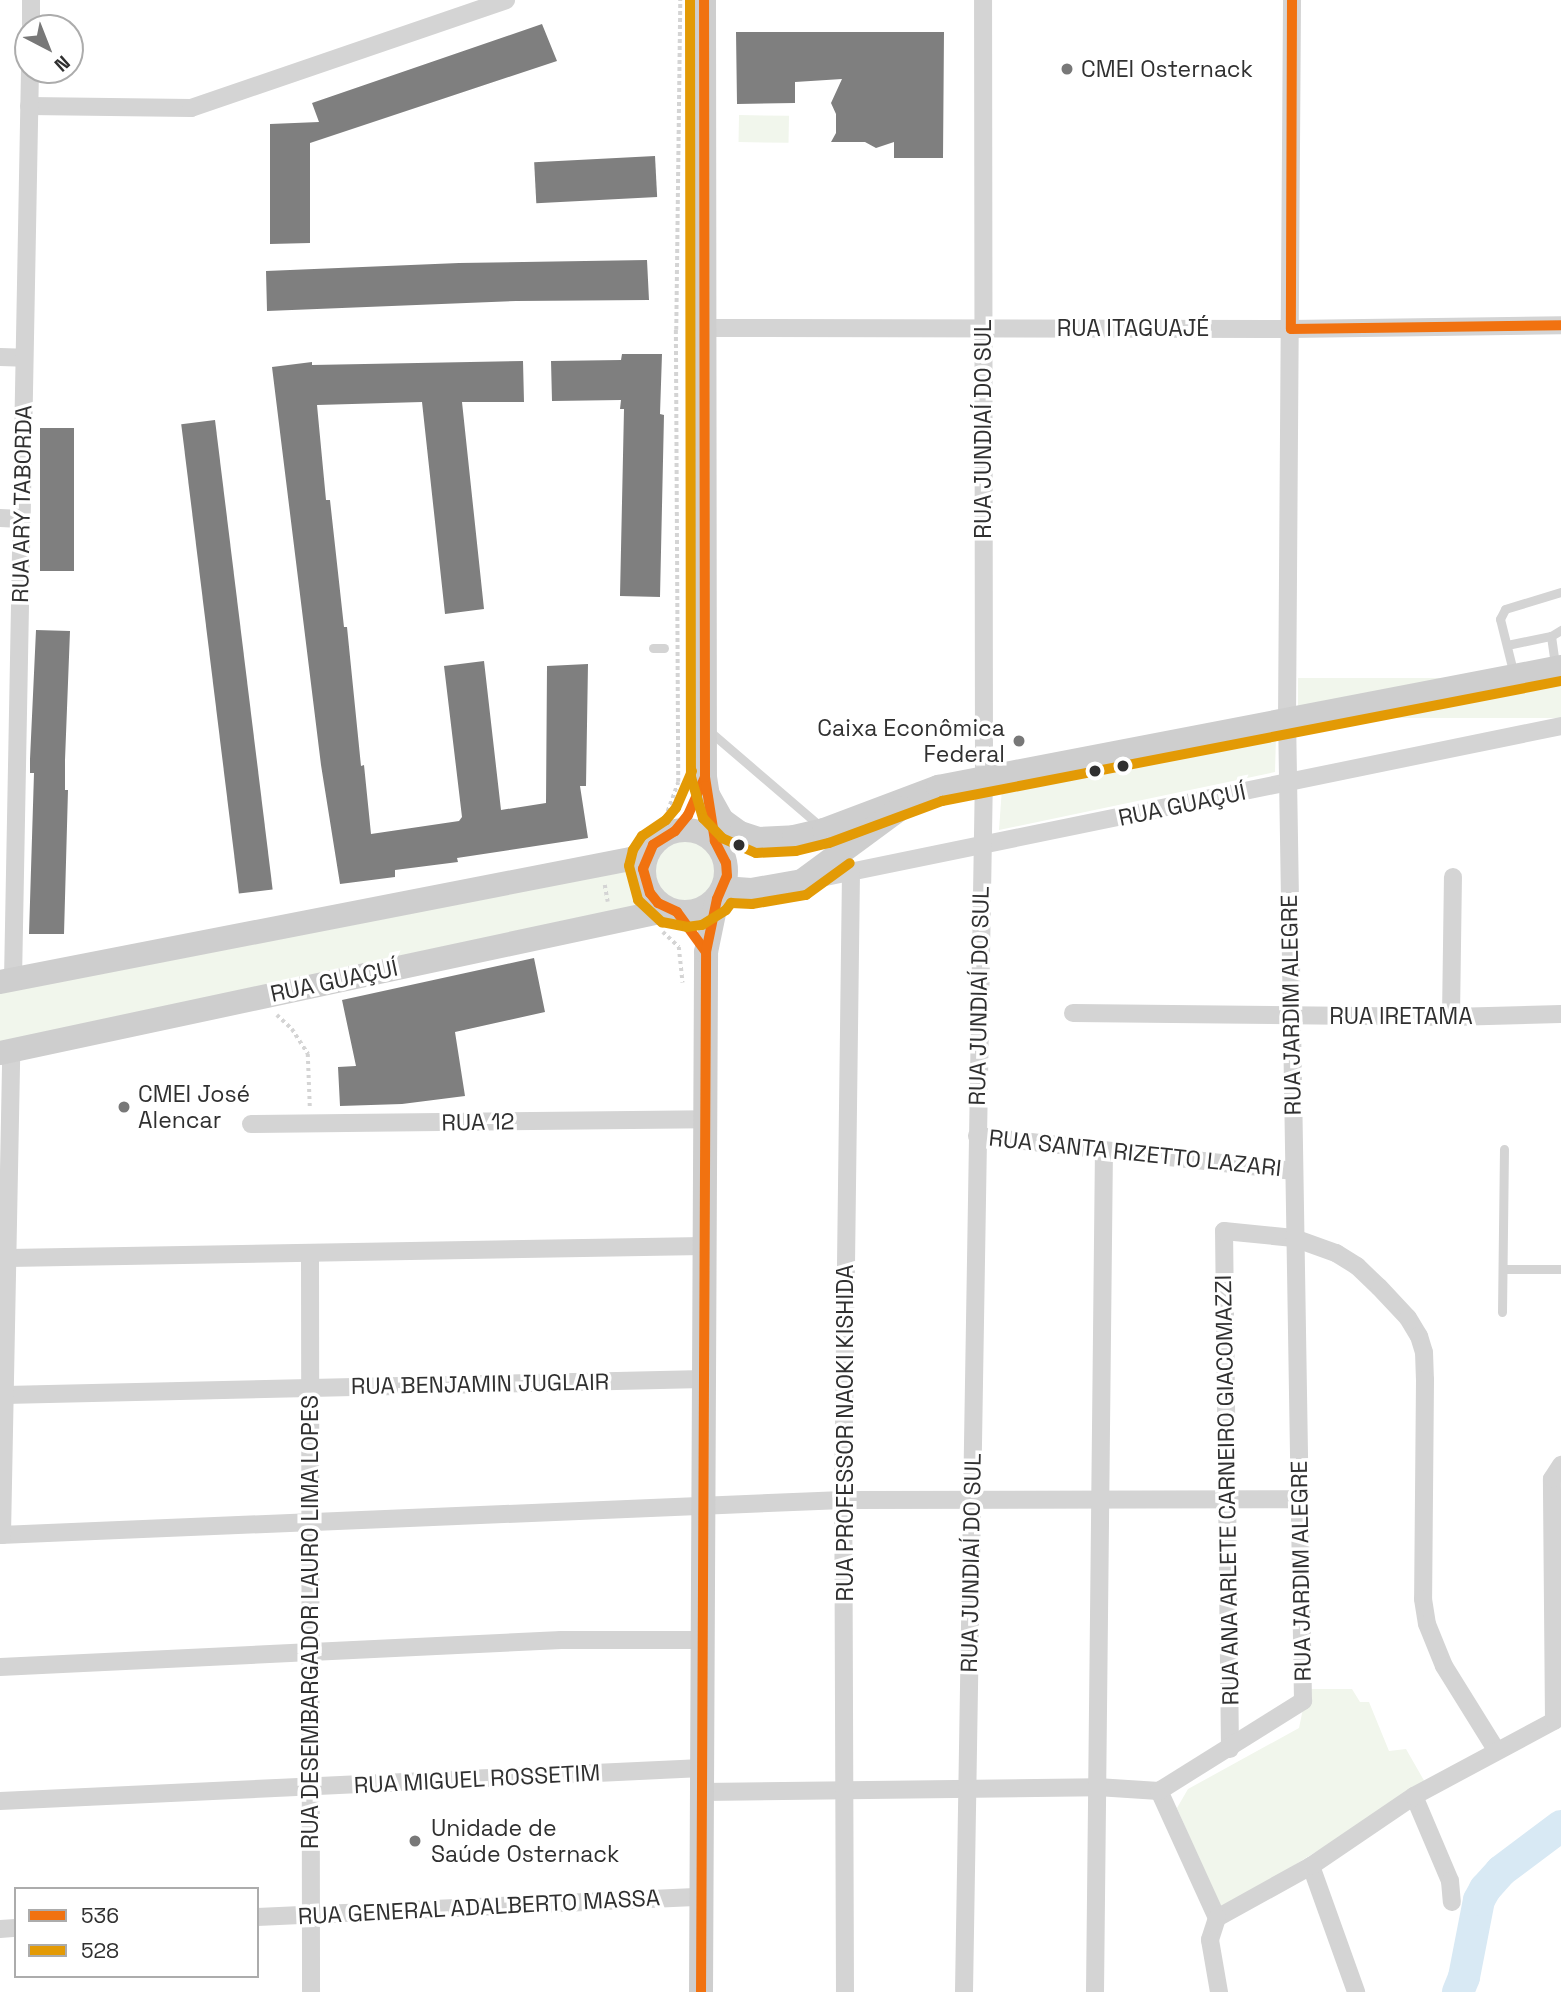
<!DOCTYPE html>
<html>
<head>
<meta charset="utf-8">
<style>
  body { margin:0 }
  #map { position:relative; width:1561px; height:1992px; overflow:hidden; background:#fff; font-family:"Space Grotesk",sans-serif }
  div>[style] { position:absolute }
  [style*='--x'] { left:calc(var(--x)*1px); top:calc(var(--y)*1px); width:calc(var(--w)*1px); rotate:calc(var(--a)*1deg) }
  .green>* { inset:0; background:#f1f6ec; transform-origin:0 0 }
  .round { border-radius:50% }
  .river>* { height:32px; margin:-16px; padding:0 16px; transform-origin:16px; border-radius:16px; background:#d8e9f4 }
  .building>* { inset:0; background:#7f7f7f; transform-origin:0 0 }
  .path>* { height:3.5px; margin-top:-1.75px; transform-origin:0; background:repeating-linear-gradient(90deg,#d4d4d4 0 3.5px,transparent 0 7px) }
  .lane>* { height:9px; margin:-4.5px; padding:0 4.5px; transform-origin:4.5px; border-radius:4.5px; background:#d4d4d4 }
  .street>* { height:18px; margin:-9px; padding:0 9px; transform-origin:9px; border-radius:9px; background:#d4d4d4 }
  .secondary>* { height:24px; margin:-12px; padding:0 12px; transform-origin:12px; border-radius:12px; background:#cecece }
  .secondary>.ring { margin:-12px; padding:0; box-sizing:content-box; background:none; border:24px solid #cecece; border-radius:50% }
  .bus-1>* { height:10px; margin:-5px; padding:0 5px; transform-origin:5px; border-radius:5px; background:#f17210 }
  .bus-2>* { height:10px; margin:-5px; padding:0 5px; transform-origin:5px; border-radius:5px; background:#e39a05 }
  .dots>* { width:19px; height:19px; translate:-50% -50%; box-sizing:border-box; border:4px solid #fff; border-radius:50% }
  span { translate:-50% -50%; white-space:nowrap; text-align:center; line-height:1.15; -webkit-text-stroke:7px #fff; paint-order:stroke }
  .poi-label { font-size:23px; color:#303030 }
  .left { translate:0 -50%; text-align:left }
  .right { translate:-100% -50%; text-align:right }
  .street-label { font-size:23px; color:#303030 }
  .legend { position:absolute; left:14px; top:1887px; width:245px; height:91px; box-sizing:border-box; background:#fff; border:2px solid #acacac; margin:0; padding:9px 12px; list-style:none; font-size:21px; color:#303030 }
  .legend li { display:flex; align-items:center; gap:14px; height:35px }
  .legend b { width:35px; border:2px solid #acacac }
  .north { position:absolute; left:14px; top:14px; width:70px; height:70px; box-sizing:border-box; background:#fff; border:2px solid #acacac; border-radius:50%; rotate:138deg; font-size:19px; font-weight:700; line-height:28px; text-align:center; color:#303030 }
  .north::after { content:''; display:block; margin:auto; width:24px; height:32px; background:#787878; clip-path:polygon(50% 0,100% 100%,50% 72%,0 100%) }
</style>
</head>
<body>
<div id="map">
  <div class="green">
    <div style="left:739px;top:115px;width:50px;height:27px;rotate:1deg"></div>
    <div style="left:1561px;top:678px;width:40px;height:263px;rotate:90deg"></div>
    <div style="clip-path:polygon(1276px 735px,1275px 772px,999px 830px,1002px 788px)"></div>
    <div class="round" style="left:650px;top:837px;width:70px;height:70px"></div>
    <div style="clip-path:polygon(632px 870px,644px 907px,0 1043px,0 992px)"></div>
    <div style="clip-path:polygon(1307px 1689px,1352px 1689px,1360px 1702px,1369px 1702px,1389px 1751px,1406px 1749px,1426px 1784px,1221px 1910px,1177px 1808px,1188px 1789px,1299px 1728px)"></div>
  </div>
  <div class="river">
    <div style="--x:1458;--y:1992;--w:16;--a:-68"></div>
    <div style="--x:1464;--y:1977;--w:78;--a:-79"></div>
    <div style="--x:1479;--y:1900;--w:13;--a:-61"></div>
    <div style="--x:1485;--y:1889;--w:24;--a:-48"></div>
    <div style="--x:1501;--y:1871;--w:75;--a:-36.9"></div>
  </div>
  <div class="building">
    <div style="clip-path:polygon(542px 24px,557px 61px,310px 143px,310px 243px,270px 244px,270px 124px,319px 122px,312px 103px)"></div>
    <div style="clip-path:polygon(736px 32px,944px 32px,943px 158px,894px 158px,894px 142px,876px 148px,865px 142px,831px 142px,836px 133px,836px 114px,831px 103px,842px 79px,795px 82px,795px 103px,737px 104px)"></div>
    <div style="left:655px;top:156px;width:41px;height:121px;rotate:87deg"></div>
    <div style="clip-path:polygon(647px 260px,649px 300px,516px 301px,267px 311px,266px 271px,459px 263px)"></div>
    <div style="clip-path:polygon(622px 354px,662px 354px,660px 414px,664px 415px,660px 597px,620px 596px,624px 409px,620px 409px,621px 400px,552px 401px,551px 361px,621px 360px)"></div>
    <div style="clip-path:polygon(523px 361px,524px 402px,462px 402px,484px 609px,445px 614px,422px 402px,317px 405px,326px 500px,330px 500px,344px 627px,347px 627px,361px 766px,364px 765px,371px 834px,459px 821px,462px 817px,444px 666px,484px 661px,501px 810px,546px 803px,547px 666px,588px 664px,586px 786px,580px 786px,588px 838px,457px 858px,458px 862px,395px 870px,395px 877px,340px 884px,321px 765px,272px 367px,312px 362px,312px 365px)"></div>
    <div style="left:215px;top:420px;width:473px;height:34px;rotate:83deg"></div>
    <div style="left:40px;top:428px;width:34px;height:143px"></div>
    <div style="clip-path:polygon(36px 630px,70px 631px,65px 760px,65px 790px,68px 790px,64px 934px,29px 934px,34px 773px,30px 773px,30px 759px)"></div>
    <div style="clip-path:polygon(534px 958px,545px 1012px,455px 1032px,465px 1096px,402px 1104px,340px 1106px,338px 1067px,356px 1066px,342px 1000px)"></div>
  </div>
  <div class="path">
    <div style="--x:647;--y:836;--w:25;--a:-45"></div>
    <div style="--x:665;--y:818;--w:38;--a:-70"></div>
    <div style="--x:678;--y:782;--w:452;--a:-90.3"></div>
    <div style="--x:676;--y:330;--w:330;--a:-89.3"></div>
    <div style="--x:605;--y:885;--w:17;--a:80"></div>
    <div style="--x:663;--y:932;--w:22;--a:43"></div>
    <div style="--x:679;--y:947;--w:36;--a:84"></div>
    <div style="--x:277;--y:1015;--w:21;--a:43"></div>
    <div style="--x:292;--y:1029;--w:30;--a:57"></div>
    <div style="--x:308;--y:1054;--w:53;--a:87.8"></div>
  </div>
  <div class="lane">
    <div style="--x:1551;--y:636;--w:30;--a:82"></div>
    <div style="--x:1507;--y:645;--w:45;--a:-11.6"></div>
    <div style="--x:1551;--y:636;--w:12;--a:-31"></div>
    <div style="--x:653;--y:648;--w:11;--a:0"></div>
    <div style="--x:1514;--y:675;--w:58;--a:-104"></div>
    <div style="--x:1500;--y:619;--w:11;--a:-63"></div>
    <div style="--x:1505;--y:609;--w:59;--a:-16.9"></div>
    <div style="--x:708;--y:730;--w:148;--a:40.6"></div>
    <div style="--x:1505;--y:1269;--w:56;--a:0"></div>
    <div style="--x:1502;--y:1312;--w:163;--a:-89.3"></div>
  </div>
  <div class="street">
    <div style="--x:31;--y:28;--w:28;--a:-90"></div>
    <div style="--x:29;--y:106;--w:162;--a:0.7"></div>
    <div style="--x:191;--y:108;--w:333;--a:-18.9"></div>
    <div style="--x:704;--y:328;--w:587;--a:0.1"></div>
    <div style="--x:1291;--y:329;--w:270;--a:-0.8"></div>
    <div style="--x:0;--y:357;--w:24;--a:2"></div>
    <div style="--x:0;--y:518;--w:21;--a:3"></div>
    <div style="--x:806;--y:881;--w:771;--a:-11.6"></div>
    <div style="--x:13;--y:980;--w:910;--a:-88.93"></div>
    <div style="--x:1073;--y:1013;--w:378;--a:0.6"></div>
    <div style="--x:1451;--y:1017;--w:110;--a:-1.6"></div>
    <div style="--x:1451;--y:1017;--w:140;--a:-89.2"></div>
    <div style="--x:251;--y:1124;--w:454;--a:-0.6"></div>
    <div style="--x:977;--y:1136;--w:319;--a:6.3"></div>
    <div style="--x:310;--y:1253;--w:739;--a:89.92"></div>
    <div style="--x:8;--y:1258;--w:696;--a:-0.99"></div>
    <div style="--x:5;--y:1395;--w:699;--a:-1.31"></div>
    <div style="--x:0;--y:1535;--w:844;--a:-2.38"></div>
    <div style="--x:843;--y:1500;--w:458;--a:-0.1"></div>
    <div style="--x:2;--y:1535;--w:484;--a:-88.9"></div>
    <div style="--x:0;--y:1667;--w:562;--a:-2.76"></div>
    <div style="--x:561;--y:1640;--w:141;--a:0"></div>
    <div style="--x:1230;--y:1749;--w:518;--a:-90.66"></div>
    <div style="--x:1224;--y:1231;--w:70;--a:5.7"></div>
    <div style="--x:1294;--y:1238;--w:45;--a:19.7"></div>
    <div style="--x:1336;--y:1253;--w:25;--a:32"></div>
    <div style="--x:1357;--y:1266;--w:30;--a:44"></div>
    <div style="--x:1379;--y:1287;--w:42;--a:46.9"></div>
    <div style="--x:1408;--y:1318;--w:21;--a:59"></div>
    <div style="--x:1419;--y:1336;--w:17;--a:73"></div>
    <div style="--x:1424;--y:1352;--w:28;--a:88"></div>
    <div style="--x:1425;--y:1380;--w:219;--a:90.5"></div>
    <div style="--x:1423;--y:1599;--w:25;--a:81"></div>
    <div style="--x:1427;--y:1624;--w:45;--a:68"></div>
    <div style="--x:1444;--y:1666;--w:100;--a:58.1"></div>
    <div style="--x:702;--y:1792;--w:395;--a:-0.7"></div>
    <div style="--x:1097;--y:1787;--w:62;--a:3.7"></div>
    <div style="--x:1414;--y:1796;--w:92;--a:67"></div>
    <div style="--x:1450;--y:1881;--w:21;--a:85"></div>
    <div style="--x:0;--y:1801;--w:703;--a:-2.69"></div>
    <div style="--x:1311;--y:1866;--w:134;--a:70.3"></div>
    <div style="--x:257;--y:1917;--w:444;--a:-2.6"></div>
    <div style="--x:1217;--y:1918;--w:140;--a:-114.5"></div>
    <div style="--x:1159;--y:1791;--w:170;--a:-32"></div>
    <div style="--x:1303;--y:1701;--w:981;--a:-90.93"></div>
    <div style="--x:1287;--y:720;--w:720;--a:-89.6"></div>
    <div style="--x:1217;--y:1918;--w:107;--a:-29"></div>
    <div style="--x:1311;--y:1866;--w:125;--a:-34.2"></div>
    <div style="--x:1414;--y:1796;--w:159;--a:-28.2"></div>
    <div style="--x:1554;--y:1721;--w:242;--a:-90.5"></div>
    <div style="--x:1552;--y:1479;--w:17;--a:-57"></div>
    <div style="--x:1217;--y:1918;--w:23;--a:108"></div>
    <div style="--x:1210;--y:1940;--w:53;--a:80.2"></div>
    <div style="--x:0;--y:1929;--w:16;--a:-4"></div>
    <div style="--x:845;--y:1992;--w:492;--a:-90.2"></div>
    <div style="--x:843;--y:1500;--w:627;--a:-89.27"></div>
    <div style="--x:964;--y:1992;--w:1214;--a:-89.06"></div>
    <div style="--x:984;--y:778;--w:778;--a:-90.07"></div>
    <div style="--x:1095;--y:1992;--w:840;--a:-89.39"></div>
  </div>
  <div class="secondary">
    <div style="--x:704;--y:0;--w:777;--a:89.93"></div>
    <div style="--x:705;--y:777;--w:65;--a:81.1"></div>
    <div style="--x:707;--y:793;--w:31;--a:61"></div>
    <div style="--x:722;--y:820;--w:22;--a:36"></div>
    <div style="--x:740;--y:833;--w:20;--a:18"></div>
    <div style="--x:759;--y:839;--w:35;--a:-3"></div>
    <div style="--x:794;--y:837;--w:31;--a:-13"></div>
    <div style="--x:824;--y:830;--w:122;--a:-20.7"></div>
    <div style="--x:938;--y:787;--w:634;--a:-10.9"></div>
    <div class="ring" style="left:644px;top:830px;width:58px;height:58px"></div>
    <div style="--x:723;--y:888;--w:28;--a:4"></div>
    <div style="--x:751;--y:890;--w:52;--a:-10"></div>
    <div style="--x:802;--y:881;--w:123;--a:-36.4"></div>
    <div style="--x:0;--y:982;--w:658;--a:-11.04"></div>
    <div style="--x:0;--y:1053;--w:684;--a:-12.07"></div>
    <div style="--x:701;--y:1992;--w:1040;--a:-89.72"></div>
    <div style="--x:706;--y:952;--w:54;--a:-78.3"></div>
  </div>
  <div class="bus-1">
    <div style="--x:1292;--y:0;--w:329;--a:90.2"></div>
    <div style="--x:1291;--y:329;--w:270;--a:-0.8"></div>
    <div style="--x:705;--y:777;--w:42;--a:114.1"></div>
    <div style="--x:688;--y:815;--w:21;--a:129"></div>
    <div style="--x:675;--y:831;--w:26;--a:148"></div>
    <div style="--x:653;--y:845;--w:26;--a:113"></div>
    <div style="--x:643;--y:869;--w:25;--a:74"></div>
    <div style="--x:650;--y:893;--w:13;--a:51"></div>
    <div style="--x:658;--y:903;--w:21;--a:25"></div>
    <div style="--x:677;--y:912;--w:49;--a:54.1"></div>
    <div style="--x:701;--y:1992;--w:1040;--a:-89.72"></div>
    <div style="--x:706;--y:952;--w:54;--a:-78.3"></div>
    <div style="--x:717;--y:899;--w:25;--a:-67"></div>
    <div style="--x:727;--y:876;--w:13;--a:-94"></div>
    <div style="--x:726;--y:863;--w:25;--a:-117"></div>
    <div style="--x:715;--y:841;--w:65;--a:-98.9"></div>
    <div style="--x:705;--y:777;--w:777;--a:-90.07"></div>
  </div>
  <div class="bus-2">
    <div style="--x:690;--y:0;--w:777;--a:89.93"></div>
    <div style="--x:691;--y:777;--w:43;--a:73.7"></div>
    <div style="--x:703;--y:818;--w:28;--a:46"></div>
    <div style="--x:722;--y:838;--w:37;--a:24"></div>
    <div style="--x:756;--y:853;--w:40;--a:-2.9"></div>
    <div style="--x:796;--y:851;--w:34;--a:-14"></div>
    <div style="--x:829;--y:843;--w:121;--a:-20.4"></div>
    <div style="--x:942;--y:801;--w:631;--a:-10.97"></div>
    <div style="--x:692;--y:771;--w:40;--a:113.4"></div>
    <div style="--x:676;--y:808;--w:16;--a:130"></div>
    <div style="--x:666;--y:820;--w:29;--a:146"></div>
    <div style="--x:642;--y:836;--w:17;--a:123"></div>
    <div style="--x:633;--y:850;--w:16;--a:104"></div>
    <div style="--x:629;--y:866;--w:35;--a:75"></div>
    <div style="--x:638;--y:900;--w:33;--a:43"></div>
    <div style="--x:662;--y:922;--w:25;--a:11"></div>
    <div style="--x:687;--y:927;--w:15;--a:-8"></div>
    <div style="--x:702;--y:925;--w:28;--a:-32"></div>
    <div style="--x:726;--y:910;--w:9;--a:-54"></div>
    <div style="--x:731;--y:903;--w:21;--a:3"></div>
    <div style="--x:752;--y:904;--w:55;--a:-9.5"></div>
    <div style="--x:806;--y:895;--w:54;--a:-36"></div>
  </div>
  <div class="dots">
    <div style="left:1067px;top:69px;background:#787878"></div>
    <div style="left:1019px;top:741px;background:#787878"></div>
    <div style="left:1123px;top:766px;background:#303030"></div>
    <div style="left:1095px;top:771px;background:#303030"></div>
    <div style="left:739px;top:845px;background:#303030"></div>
    <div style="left:124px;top:1107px;background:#787878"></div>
    <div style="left:415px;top:1841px;background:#787878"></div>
  </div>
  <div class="poi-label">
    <span class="left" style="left:1081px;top:69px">CMEI Osternack</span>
    <span class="right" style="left:1005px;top:741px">Caixa Econômica<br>Federal</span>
    <span class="left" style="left:138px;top:1107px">CMEI José<br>Alencar</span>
    <span class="left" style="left:431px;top:1841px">Unidade de<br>Saúde Osternack</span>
  </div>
  <div class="street-label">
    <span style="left:1133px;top:328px">RUA ITAGUAJÉ</span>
    <span style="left:983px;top:429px;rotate:-90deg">RUA JUNDIAÍ DO SUL</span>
    <span style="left:22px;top:504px;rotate:-89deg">RUA ARY TABORDA</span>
    <span style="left:1182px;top:805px;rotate:-12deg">RUA GUAÇUÍ</span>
    <span style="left:334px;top:981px;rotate:-12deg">RUA GUAÇUÍ</span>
    <span style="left:979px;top:996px;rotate:-89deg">RUA JUNDIAÍ DO SUL</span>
    <span style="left:1291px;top:1005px;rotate:-91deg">RUA JARDIM ALEGRE</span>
    <span style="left:1401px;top:1016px">RUA IRETAMA</span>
    <span style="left:478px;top:1122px;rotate:-1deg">RUA 12</span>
    <span style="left:1135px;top:1153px;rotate:6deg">RUA SANTA RIZETTO LAZARI</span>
    <span style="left:480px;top:1384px;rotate:-1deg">RUA BENJAMIN JUGLAIR</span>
    <span style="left:845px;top:1433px;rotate:-90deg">RUA PROFESSOR NAOKI KISHIDA</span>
    <span style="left:1227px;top:1490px;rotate:-91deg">RUA ANA ARLETE CARNEIRO GIACOMAZZI</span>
    <span style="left:971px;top:1563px;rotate:-89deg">RUA JUNDIAÍ DO SUL</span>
    <span style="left:1301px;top:1571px;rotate:-91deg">RUA JARDIM ALEGRE</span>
    <span style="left:310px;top:1622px;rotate:-90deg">RUA DESEMBARGADOR LAURO LIMA LOPES</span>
    <span style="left:477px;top:1779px;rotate:-3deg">RUA MIGUEL ROSSETIM</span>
    <span style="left:479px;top:1907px;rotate:-3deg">RUA GENERAL ADALBERTO MASSA</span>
  </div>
  <ul class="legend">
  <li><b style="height:9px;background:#f17210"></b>536</li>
  <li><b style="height:9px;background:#e39a05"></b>528</li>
  </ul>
  <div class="north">N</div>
</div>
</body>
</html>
